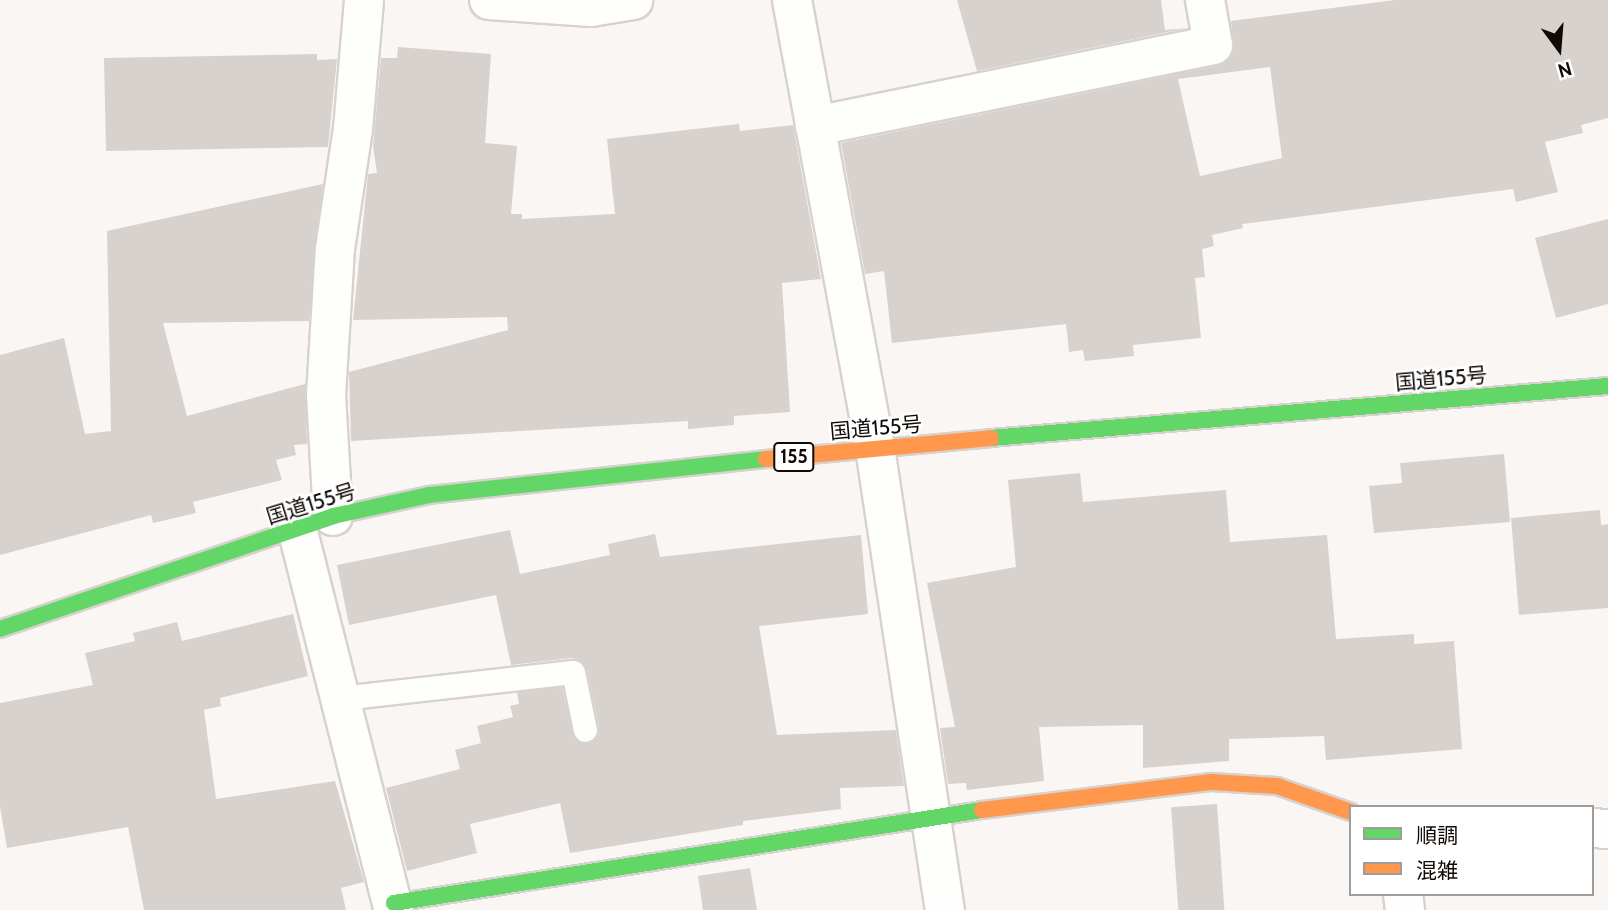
<!DOCTYPE html>
<html>
<head>
<meta charset="utf-8">
<style>
  body { margin:0 }
  #map { position:relative; width:1608px; height:910px; overflow:hidden; background:#faf6f3; font-family:Cabin,"Noto Sans JP",sans-serif }
  div>[style] { position:absolute }
  [style*='--x'] { left:calc(var(--x)*1px); top:calc(var(--y)*1px); width:calc(var(--w)*1px); rotate:calc(var(--a)*1deg) }
  .building>* { inset:0; background:#d8d2ce; transform-origin:0 0 }
  .roads { filter:drop-shadow(2px 0 #d8d2ce) drop-shadow(-2px 0 #d8d2ce) drop-shadow(0 2px #d8d2ce) drop-shadow(0 -2px #d8d2ce) }
  .lane>* { height:23px; margin:-11.5px; padding:0 11.5px; transform-origin:11.5px; border-radius:11.5px; background:#fefefd }
  .street>* { height:38px; margin:-19px; padding:0 19px; transform-origin:19px; border-radius:19px; background:#fefefd }
  .fast>* { height:16px; margin:-8px; padding:0 8px; transform-origin:8px; border-radius:8px; background:#63d668 }
  .slow>* { height:16px; margin:-8px; padding:0 8px; transform-origin:8px; border-radius:8px; background:#ff974d }
  span { translate:-50% -50%; white-space:nowrap; text-align:center; line-height:1.15; -webkit-text-stroke:5px #fff; paint-order:stroke }
  .shield-label span { padding:2px 5px; background:#fff; border:2px solid; border-radius:5px; -webkit-text-stroke-width:0 }
  .shield-label { font-size:19px; color:#100a06; font-weight:700 }
  .street-label { font-size:21px; color:#100a06 }
  .legend { position:absolute; left:1349px; top:805px; width:245px; height:91px; box-sizing:border-box; background:#fff; border:2px solid #9f9d9b; margin:0; padding:9px 12px; list-style:none; font-size:21px; color:#100a06 }
  .legend li { display:flex; align-items:center; gap:14px; height:35px }
  .legend b { width:35px; border:2px solid #9f9d9b }
  .north { position:absolute; left:1524px; top:14px; width:70px; height:70px; -webkit-text-stroke:5px #fff; paint-order:stroke; rotate:164deg; font-size:19px; font-weight:700; line-height:28px; text-align:center; color:#100a06 }
  .north::after { content:''; display:block; margin:auto; width:24px; height:32px; background:#100a06; clip-path:polygon(50% 0,100% 100%,50% 72%,0 100%) }
</style>
</head>
<body>
<div id="map">
  <div class="building">
    <div style="clip-path:polygon(957px 0,1161px 0,1165px 30px,1188px 28px,977px 71px)"></div>
    <div style="clip-path:polygon(evenodd,1395px 0,1608px 0,1608px 118px,1581px 125px,1583px 133px,1545px 142px,1558px 192px,1516px 202px,1513px 189px,1242px 224px,1243px 228px,1212px 235px,1214px 246px,1202px 249px,1205px 277px,1195px 278px,1201px 338px,1133px 345px,1134px 356px,1085px 361px,1083px 350px,1069px 352px,1066px 324px,892px 343px,884px 271px,865px 274px,841px 143px,1217px 66px,1234px 52px,1231px 21px,1395px 0,1270px 67px,1282px 158px,1200px 176px,1178px 79px,1270px 67px)"></div>
    <div style="clip-path:polygon(398px 47px,491px 54px,485px 143px,517px 146px,511px 214px,522px 214px,522px 219px,615px 214px,607px 139px,739px 124px,740px 131px,793px 125px,821px 279px,782px 283px,790px 412px,734px 416px,734px 425px,688px 429px,688px 421px,351px 441px,349px 372px,508px 330px,507px 317px,353px 320px,368px 174px,377px 173px,373px 146px,381px 58px,397px 58px)"></div>
    <div style="clip-path:polygon(317px 54px,317px 60px,337px 59px,328px 147px,106px 151px,104px 58px)"></div>
    <div style="clip-path:polygon(323px 184px,309px 321px,163px 323px,187px 416px,305px 384px,307px 444px,294px 445px,296px 455px,276px 460px,282px 480px,193px 502px,196px 513px,153px 523px,151px 515px,0 555px,0 355px,64px 338px,85px 434px,111px 431px,107px 231px)"></div>
    <div style="clip-path:polygon(1608px 219px,1608px 304px,1556px 318px,1535px 238px)"></div>
    <div style="clip-path:polygon(1504px 454px,1510px 522px,1374px 533px,1369px 486px,1402px 483px,1400px 463px)"></div>
    <div style="clip-path:polygon(1080px 473px,1083px 502px,1226px 490px,1230px 542px,1327px 535px,1336px 639px,1414px 634px,1414px 644px,1454px 641px,1462px 749px,1326px 760px,1324px 736px,1229px 739px,1229px 761px,1143px 768px,1143px 725px,1039px 727px,1044px 781px,967px 790px,966px 783px,948px 784px,940px 728px,955px 727px,927px 583px,1016px 567px,1008px 480px)"></div>
    <div style="clip-path:polygon(1600px 510px,1601px 525px,1608px 524px,1608px 608px,1519px 615px,1511px 518px)"></div>
    <div style="clip-path:polygon(510px 530px,520px 574px,610px 555px,608px 544px,655px 534px,660px 557px,861px 535px,868px 614px,759px 626px,777px 735px,896px 730px,904px 786px,840px 788px,841px 809px,743px 821px,743px 825px,570px 853px,560px 803px,470px 824px,477px 853px,407px 871px,386px 788px,460px 769px,455px 750px,481px 743px,477px 726px,513px 717px,510px 706px,519px 704px,517px 692px,562px 687px,574px 739px,581px 743px,594px 741px,599px 727px,587px 669px,572px 658px,511px 665px,496px 595px,349px 625px,337px 565px)"></div>
    <div style="clip-path:polygon(293px 614px,308px 676px,220px 698px,221px 706px,204px 710px,216px 799px,335px 781px,364px 882px,341px 888px,346px 910px,144px 910px,128px 827px,7px 848px,0 807px,0 703px,93px 685px,85px 653px,135px 641px,133px 633px,177px 622px,182px 641px)"></div>
    <div style="left:1217px;top:804px;width:106px;height:46px;rotate:86deg"></div>
    <div style="clip-path:polygon(750px 868px,757px 910px,703px 910px,698px 876px)"></div>
  </div>
  <div class="roads">
    <div class="lane">
      <div style="--x:341;--y:698;--w:233;--a:-6.4"></div>
      <div style="--x:573;--y:672;--w:59;--a:78.3"></div>
    </div>
    <div class="street">
      <div style="--x:489;--y:0;--w:102;--a:3.9"></div>
      <div style="--x:591;--y:7;--w:43;--a:-9.5"></div>
      <div style="--x:792;--y:0;--w:456;--a:79.5"></div>
      <div style="--x:875;--y:448;--w:467;--a:81.4"></div>
      <div style="--x:815;--y:126;--w:406;--a:-11.5"></div>
      <div style="--x:1213;--y:45;--w:46;--a:-100.1"></div>
      <div style="--x:333;--y:516;--w:121;--a:-93.3"></div>
      <div style="--x:326;--y:395;--w:146;--a:-86.5"></div>
      <div style="--x:335;--y:249;--w:121;--a:-81.5"></div>
      <div style="--x:353;--y:129;--w:129;--a:-85.1"></div>
      <div style="--x:297;--y:528;--w:394;--a:75.8"></div>
      <div style="--x:1592;--y:828;--w:16;--a:4"></div>
      <div style="--x:1403;--y:894;--w:16;--a:83"></div>
    </div>
    <div class="fast">
      <div style="--x:991;--y:438;--w:619;--a:-4.82"></div>
      <div style="--x:0;--y:629;--w:352;--a:-18.7"></div>
      <div style="--x:333;--y:516;--w:98;--a:-12.3"></div>
      <div style="--x:429;--y:495;--w:339;--a:-6.1"></div>
      <div style="--x:394;--y:903;--w:595;--a:-8.99"></div>
    </div>
    <div class="slow">
      <div style="--x:766;--y:459;--w:226;--a:-5.3"></div>
      <div style="--x:982;--y:810;--w:231;--a:-7"></div>
      <div style="--x:1211;--y:782;--w:66;--a:3.5"></div>
      <div style="--x:1277;--y:786;--w:78;--a:19.4"></div>
    </div>
  </div>
  <div class="shield-label">
    <span style="left:794px;top:457px">155</span>
  </div>
  <div class="street-label">
    <span style="left:1441px;top:379px;rotate:-5deg">国道155号</span>
    <span style="left:876px;top:428px;rotate:-5deg">国道155号</span>
    <span style="left:311px;top:504px;rotate:-17deg">国道155号</span>
  </div>
  <ul class="legend">
  <li><b style="height:9px;background:#63d668"></b>順調</li>
  <li><b style="height:9px;background:#ff974d"></b>混雑</li>
  </ul>
  <div class="north">N</div>
</div>
</body>
</html>
